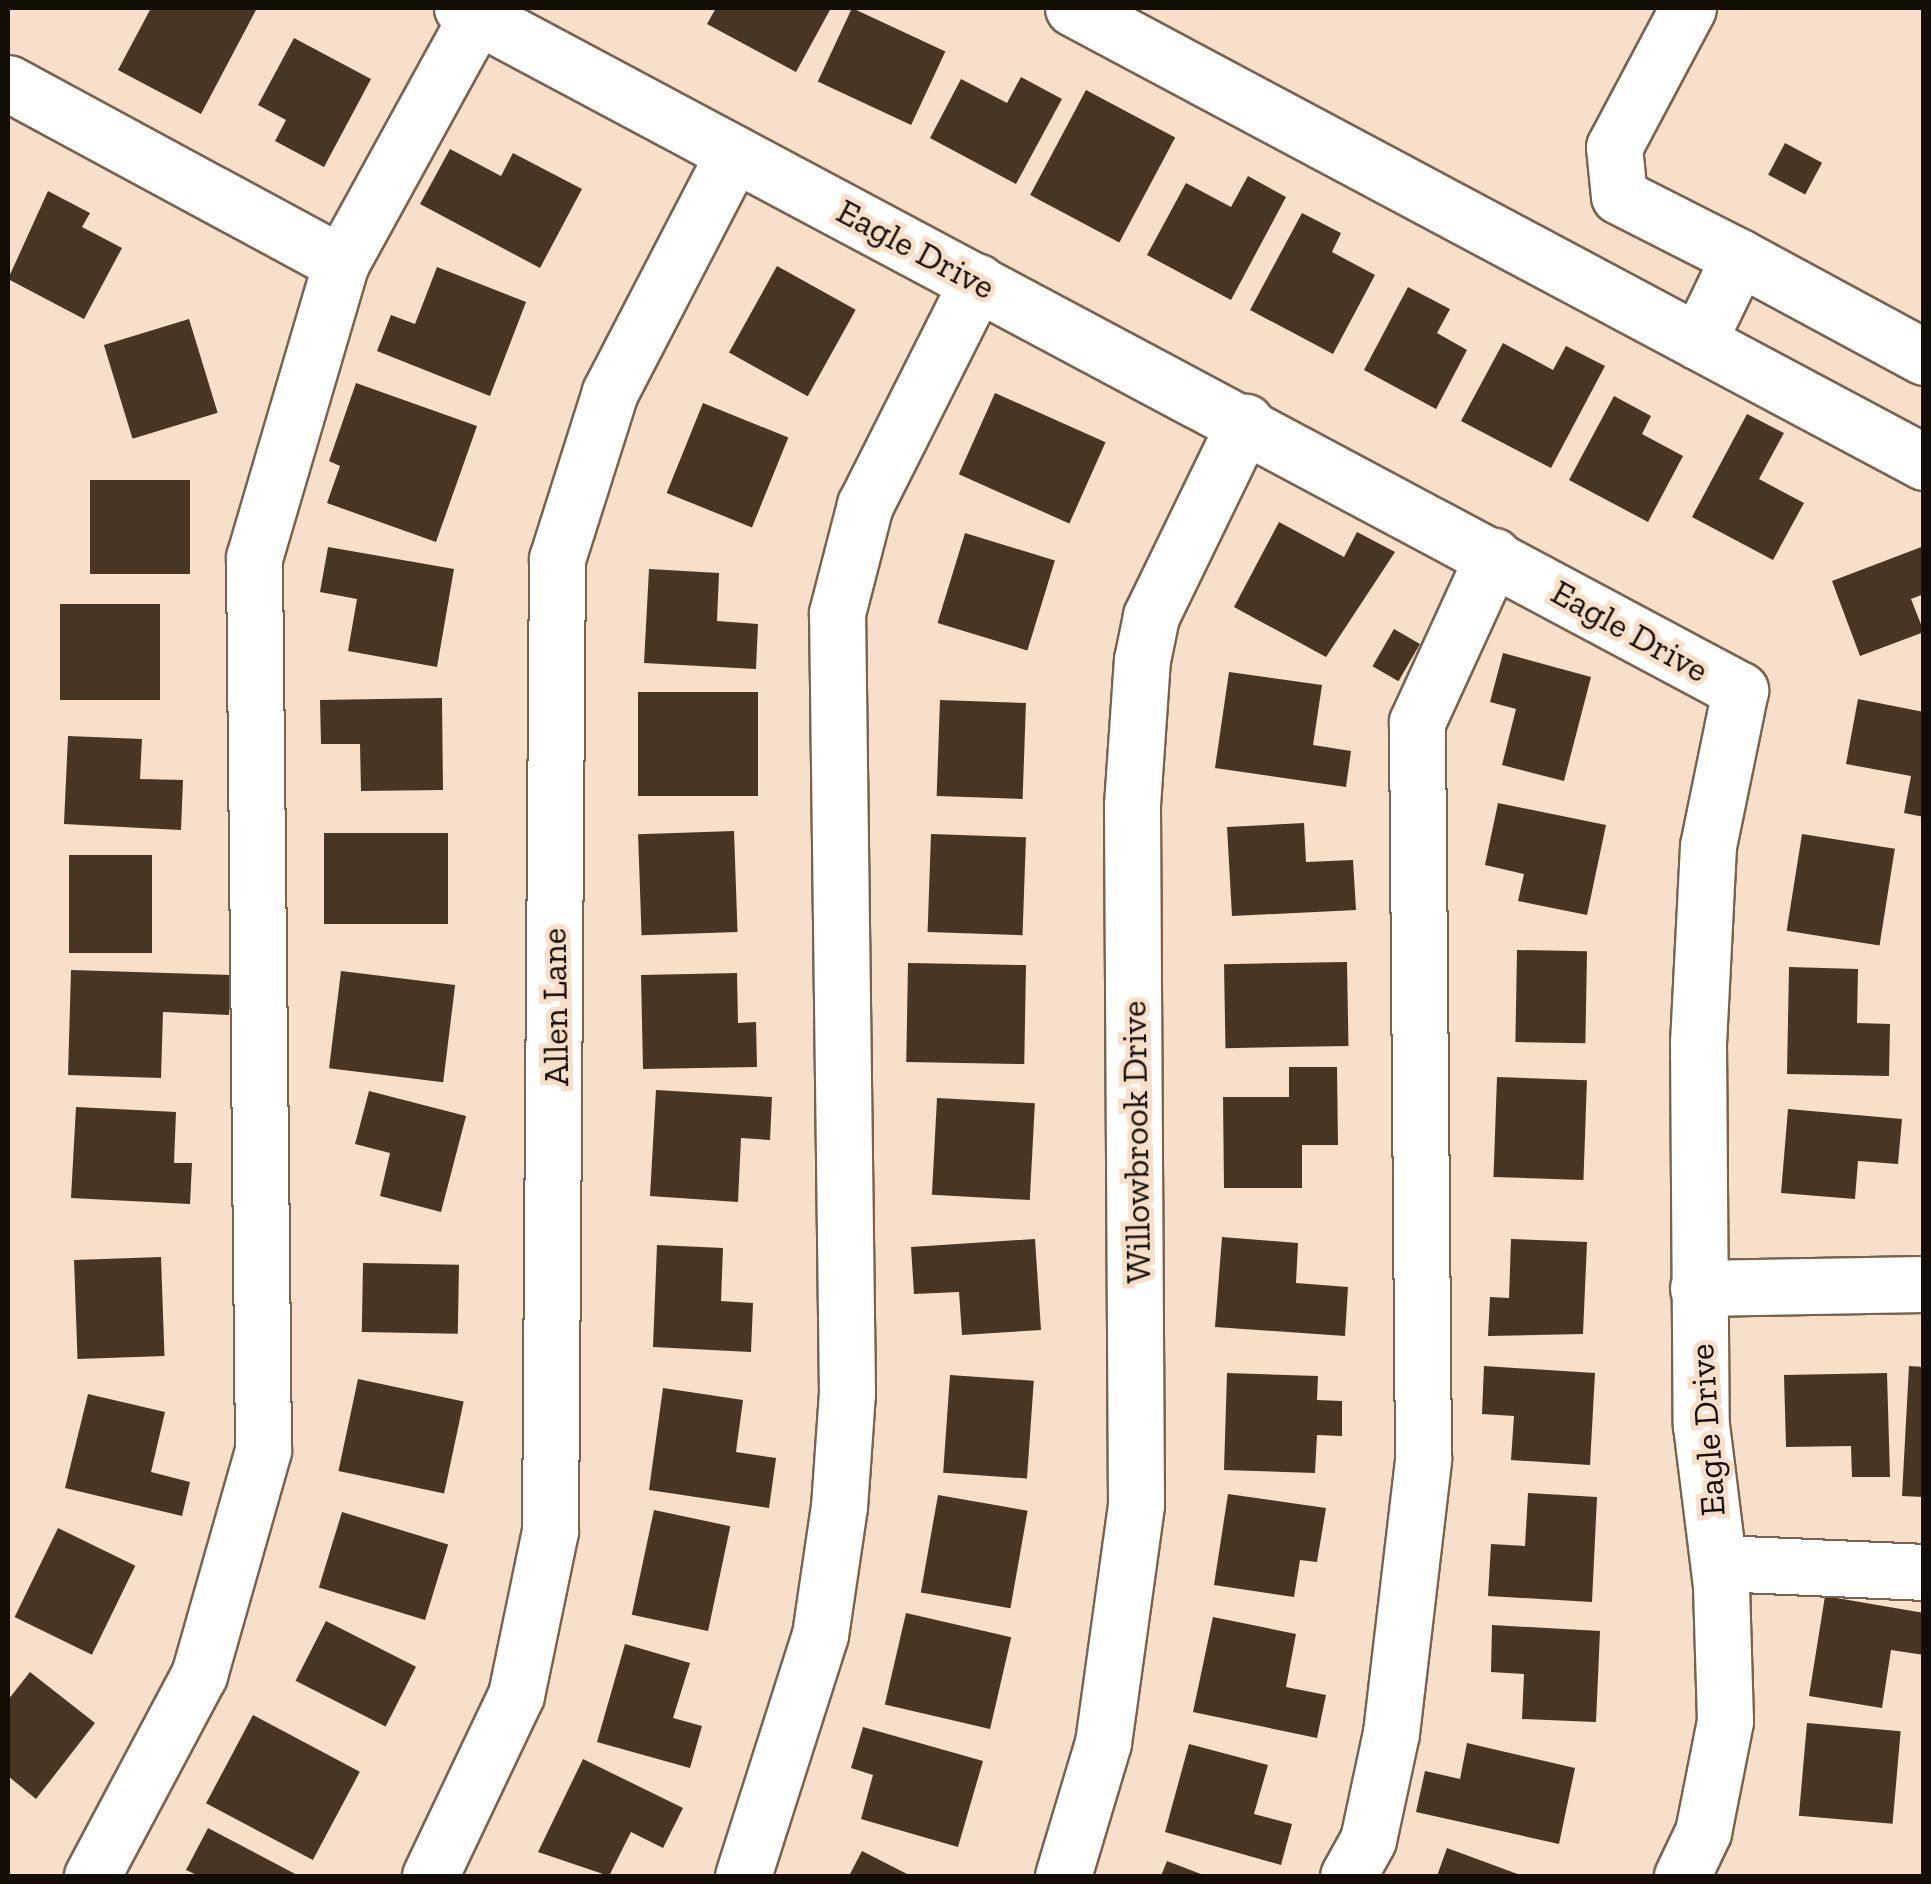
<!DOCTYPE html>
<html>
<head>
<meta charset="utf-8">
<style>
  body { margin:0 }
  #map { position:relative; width:1931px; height:1884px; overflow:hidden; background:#f7dfc9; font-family:"Zilla Slab",serif }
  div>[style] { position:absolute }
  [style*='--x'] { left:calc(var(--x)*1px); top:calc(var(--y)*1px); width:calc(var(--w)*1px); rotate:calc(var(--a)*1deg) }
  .building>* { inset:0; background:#483523; transform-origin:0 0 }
  .roads { filter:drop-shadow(2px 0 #786350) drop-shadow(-2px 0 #786350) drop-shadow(0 2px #786350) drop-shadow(0 -2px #786350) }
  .minor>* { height:55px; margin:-27.5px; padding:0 27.5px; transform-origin:27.5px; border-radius:27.5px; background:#fff }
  span { translate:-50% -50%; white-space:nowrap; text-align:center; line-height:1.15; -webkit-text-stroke:10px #f7dfc9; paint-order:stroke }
  .street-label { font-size:35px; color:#140d06 }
  .frame { position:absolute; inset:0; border:10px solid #140d06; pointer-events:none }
</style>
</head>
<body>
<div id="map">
  <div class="building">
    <div style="clip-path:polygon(151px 8px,257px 8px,201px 114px,118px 70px)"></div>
    <div style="clip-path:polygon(716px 8px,831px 8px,796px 72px,707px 24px)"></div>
    <div style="left:852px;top:8px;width:103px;height:81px;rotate:25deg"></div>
    <div style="clip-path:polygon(294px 38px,371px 79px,324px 167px,275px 141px,286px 120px,258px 105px)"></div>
    <div style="clip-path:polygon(1021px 77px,1062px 99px,1016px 184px,930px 138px,961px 79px,1007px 103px)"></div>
    <div style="left:1086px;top:90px;width:101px;height:119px;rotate:28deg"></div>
    <div style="left:1785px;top:143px;width:42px;height:36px;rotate:28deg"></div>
    <div style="clip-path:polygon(450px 149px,501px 176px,513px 153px,582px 189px,540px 268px,420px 204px)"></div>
    <div style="clip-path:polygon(1248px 176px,1286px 197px,1231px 300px,1147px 255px,1186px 183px,1231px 207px)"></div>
    <div style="clip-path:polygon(48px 191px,90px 213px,82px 227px,122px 248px,84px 319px,8px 279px)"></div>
    <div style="clip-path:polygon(1302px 213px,1341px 233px,1332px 252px,1375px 275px,1333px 354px,1250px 310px)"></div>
    <div style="left:777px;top:266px;width:90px;height:99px;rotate:29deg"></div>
    <div style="clip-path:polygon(437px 267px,526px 302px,490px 396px,377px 351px,391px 315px,415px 324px)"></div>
    <div style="clip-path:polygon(1408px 287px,1450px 309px,1437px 333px,1467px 350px,1436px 409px,1364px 370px)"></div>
    <div style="left:189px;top:319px;width:98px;height:89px;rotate:73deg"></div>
    <div style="clip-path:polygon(1503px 343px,1553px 370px,1566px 346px,1605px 366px,1551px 468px,1461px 421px)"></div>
    <div style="clip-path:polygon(356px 383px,477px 426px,436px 542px,327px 503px,340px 466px,329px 461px)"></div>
    <div style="left:995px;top:393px;width:121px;height:89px;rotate:24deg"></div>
    <div style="clip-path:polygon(1614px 396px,1651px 416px,1642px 434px,1683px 456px,1648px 522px,1569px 480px)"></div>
    <div style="left:703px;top:403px;width:92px;height:97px;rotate:22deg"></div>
    <div style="clip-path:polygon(1747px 414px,1784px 433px,1759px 479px,1804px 503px,1773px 560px,1692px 517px)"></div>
    <div style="left:90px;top:480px;width:100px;height:94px"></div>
    <div style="clip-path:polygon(1279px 522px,1344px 557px,1357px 532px,1395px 552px,1326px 657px,1234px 607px)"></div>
    <div style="left:965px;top:533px;width:94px;height:94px;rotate:17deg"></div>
    <div style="clip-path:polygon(1924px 546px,1924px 594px,1911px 599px,1924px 632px,1860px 656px,1832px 581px)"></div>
    <div style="clip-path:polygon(328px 547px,454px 569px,437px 667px,348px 651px,357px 599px,320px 592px)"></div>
    <div style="clip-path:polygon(649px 569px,719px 573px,717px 621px,758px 624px,756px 669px,644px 663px)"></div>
    <div style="left:60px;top:604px;width:100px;height:96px"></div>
    <div style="left:1394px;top:629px;width:30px;height:43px;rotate:30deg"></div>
    <div style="clip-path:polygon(1503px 653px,1591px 677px,1564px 781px,1502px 765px,1516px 709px,1490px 702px)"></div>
    <div style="clip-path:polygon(1229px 672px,1322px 685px,1313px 745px,1351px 751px,1346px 787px,1215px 768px)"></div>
    <div style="left:638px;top:692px;width:120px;height:104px"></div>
    <div style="clip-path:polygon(442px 698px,443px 790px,361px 791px,360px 744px,321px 744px,320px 700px)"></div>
    <div style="clip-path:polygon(1858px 699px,1924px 712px,1924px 817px,1904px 813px,1911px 776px,1846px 764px)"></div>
    <div style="left:940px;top:700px;width:86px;height:96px;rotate:2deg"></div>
    <div style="clip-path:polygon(68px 736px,142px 739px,140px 779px,183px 780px,181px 830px,64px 824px)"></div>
    <div style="clip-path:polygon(1498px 803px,1606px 825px,1587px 915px,1518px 901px,1524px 874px,1485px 865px)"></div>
    <div style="clip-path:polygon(1304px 823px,1306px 862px,1353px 860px,1356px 910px,1232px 916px,1227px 827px)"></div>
    <div style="left:734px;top:831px;width:101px;height:96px;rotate:88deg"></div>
    <div style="left:324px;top:833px;width:124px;height:91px"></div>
    <div style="left:931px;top:834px;width:95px;height:98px;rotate:2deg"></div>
    <div style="left:1802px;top:834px;width:94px;height:98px;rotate:9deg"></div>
    <div style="left:69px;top:855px;width:83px;height:98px"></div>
    <div style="left:1517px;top:950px;width:70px;height:92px;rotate:1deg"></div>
    <div style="left:1347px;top:962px;width:84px;height:123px;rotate:89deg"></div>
    <div style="left:908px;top:963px;width:118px;height:99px;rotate:1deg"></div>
    <div style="clip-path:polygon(1789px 967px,1858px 969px,1857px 1023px,1890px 1024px,1889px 1076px,1787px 1074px)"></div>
    <div style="clip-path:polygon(71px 970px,231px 975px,229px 1015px,163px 1012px,161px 1078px,68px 1075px)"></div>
    <div style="left:341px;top:971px;width:115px;height:98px;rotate:7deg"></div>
    <div style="clip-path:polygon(737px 973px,738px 1023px,756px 1022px,757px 1067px,643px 1069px,641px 975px)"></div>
    <div style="clip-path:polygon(1289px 1067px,1337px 1067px,1338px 1145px,1302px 1145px,1302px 1188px,1224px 1188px,1223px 1097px,1289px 1097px)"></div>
    <div style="left:1497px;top:1077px;width:90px;height:100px;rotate:2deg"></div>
    <div style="clip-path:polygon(656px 1090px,772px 1097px,770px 1140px,741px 1138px,738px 1202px,650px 1196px)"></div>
    <div style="clip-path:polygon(369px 1091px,466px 1116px,441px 1212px,380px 1196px,390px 1153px,355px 1144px)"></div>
    <div style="left:937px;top:1098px;width:98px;height:97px;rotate:3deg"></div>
    <div style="clip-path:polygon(76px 1107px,176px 1112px,174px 1163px,192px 1163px,190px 1204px,71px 1198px)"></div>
    <div style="clip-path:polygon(1788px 1109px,1902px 1119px,1898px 1164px,1858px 1161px,1855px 1199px,1781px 1193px)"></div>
    <div style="clip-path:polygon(1222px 1237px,1298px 1243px,1296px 1283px,1348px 1287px,1345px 1336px,1215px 1327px)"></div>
    <div style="clip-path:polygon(1035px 1239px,1041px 1330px,962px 1335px,959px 1292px,914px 1294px,911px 1247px)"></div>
    <div style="clip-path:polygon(1511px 1239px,1587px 1242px,1583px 1334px,1488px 1336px,1490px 1297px,1509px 1298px)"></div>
    <div style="clip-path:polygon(657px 1245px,723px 1248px,721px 1301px,753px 1303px,751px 1352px,653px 1347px)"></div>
    <div style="left:161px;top:1257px;width:99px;height:87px;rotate:88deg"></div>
    <div style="left:363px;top:1263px;width:96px;height:69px;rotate:1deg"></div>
    <div style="clip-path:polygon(1484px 1366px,1595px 1373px,1590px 1465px,1511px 1460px,1514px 1416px,1482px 1414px)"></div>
    <div style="clip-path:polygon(1909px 1366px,1924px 1367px,1924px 1497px,1902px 1496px)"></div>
    <div style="clip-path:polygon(1227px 1373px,1318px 1376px,1317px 1400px,1342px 1401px,1342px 1436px,1317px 1435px,1315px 1473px,1224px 1470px)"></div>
    <div style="clip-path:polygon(1887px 1373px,1890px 1477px,1852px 1477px,1851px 1446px,1786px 1447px,1784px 1375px)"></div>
    <div style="left:950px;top:1375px;width:84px;height:98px;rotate:4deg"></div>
    <div style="left:358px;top:1379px;width:108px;height:94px;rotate:12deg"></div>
    <div style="clip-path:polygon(663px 1388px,743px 1400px,736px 1452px,776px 1458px,769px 1508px,649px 1490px)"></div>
    <div style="clip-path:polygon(88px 1394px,165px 1412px,151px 1472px,190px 1482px,182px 1516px,65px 1488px)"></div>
    <div style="clip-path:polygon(1528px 1493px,1597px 1497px,1592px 1602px,1488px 1596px,1491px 1544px,1525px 1546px)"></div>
    <div style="clip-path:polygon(1228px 1494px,1326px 1508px,1317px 1562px,1300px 1560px,1294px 1597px,1214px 1585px)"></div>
    <div style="left:938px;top:1495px;width:91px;height:99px;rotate:10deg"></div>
    <div style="left:654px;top:1510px;width:78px;height:107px;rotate:12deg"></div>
    <div style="left:342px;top:1512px;width:111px;height:79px;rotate:17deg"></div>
    <div style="left:58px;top:1528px;width:86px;height:99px;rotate:26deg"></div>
    <div style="clip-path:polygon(1825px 1596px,1924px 1613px,1924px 1655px,1891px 1650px,1882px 1708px,1809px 1696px)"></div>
    <div style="left:906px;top:1613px;width:108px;height:94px;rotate:13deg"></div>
    <div style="clip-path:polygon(1213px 1617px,1296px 1634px,1286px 1687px,1326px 1695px,1317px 1738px,1193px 1712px)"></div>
    <div style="left:326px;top:1621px;width:101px;height:67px;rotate:27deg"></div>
    <div style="clip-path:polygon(1492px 1625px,1600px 1631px,1596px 1722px,1522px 1719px,1524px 1674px,1491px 1672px)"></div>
    <div style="clip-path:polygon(625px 1644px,690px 1663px,673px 1718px,702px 1726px,690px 1768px,597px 1742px)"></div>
    <div style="clip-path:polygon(30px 1672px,95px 1723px,36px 1799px,8px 1776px,8px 1700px)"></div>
    <div style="left:253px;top:1715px;width:121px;height:100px;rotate:28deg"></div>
    <div style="left:1807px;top:1723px;width:94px;height:93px;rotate:5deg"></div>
    <div style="clip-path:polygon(863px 1727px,983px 1761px,958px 1847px,861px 1819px,873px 1775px,851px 1768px)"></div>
    <div style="clip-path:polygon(1467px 1743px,1575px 1768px,1559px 1844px,1416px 1812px,1425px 1771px,1460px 1779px)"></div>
    <div style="clip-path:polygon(1189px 1744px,1268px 1765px,1254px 1814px,1292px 1824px,1281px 1865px,1165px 1832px)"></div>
    <div style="clip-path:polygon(583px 1759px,683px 1808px,663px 1848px,631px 1832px,609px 1876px,538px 1852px)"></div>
    <div style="clip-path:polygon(208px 1828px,299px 1876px,199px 1876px,186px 1870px)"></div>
    <div style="clip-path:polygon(1447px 1848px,1523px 1876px,1437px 1876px)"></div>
    <div style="clip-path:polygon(862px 1851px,911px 1876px,849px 1876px)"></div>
    <div style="clip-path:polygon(1167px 1861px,1206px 1876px,1161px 1876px)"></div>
  </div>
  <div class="roads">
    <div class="minor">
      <div style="--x:462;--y:8;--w:1449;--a:28.09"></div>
      <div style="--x:1740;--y:690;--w:159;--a:101.6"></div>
      <div style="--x:1708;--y:846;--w:196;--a:92.9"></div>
      <div style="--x:1698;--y:1042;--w:383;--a:89.6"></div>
      <div style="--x:1701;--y:1425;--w:162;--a:82.9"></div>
      <div style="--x:1721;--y:1586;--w:135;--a:88.3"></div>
      <div style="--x:1725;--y:1721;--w:113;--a:101.2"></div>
      <div style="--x:1703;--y:1832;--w:49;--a:115.5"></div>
      <div style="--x:1073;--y:8;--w:965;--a:28.08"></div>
      <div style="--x:1688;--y:8;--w:157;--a:118"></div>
      <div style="--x:1614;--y:147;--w:49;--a:84.2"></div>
      <div style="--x:1619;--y:196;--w:135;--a:26.9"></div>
      <div style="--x:1739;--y:257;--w:94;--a:115.8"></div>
      <div style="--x:8;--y:83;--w:379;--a:28.4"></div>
      <div style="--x:341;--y:263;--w:282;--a:-61.2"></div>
      <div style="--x:1739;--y:257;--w:210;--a:28.4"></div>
      <div style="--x:1698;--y:1288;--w:226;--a:-1"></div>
      <div style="--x:1719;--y:1563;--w:205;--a:2.5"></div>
      <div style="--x:92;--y:1876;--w:228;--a:-62"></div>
      <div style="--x:199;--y:1675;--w:234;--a:-74.1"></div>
      <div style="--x:263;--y:1450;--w:892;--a:-90.58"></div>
      <div style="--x:254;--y:558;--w:308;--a:-73.6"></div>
      <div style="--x:430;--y:1876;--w:200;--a:-64.6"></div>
      <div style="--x:516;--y:1695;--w:167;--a:-78.3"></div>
      <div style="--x:550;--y:1531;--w:972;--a:-89.59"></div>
      <div style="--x:557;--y:559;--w:175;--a:-72.4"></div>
      <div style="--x:610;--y:392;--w:269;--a:-62.6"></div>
      <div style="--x:743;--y:1876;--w:253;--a:-72.3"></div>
      <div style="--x:820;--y:1635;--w:129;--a:-81.6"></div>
      <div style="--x:839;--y:1507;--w:114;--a:-86"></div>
      <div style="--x:847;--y:1393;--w:780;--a:-90.73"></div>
      <div style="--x:837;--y:613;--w:112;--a:-75.5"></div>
      <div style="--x:865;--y:505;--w:250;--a:-63.3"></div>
      <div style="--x:1063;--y:1876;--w:139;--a:-73.3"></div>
      <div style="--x:1103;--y:1743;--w:241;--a:-82.1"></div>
      <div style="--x:1136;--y:1504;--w:699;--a:-90.33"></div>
      <div style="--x:1132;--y:805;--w:145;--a:-86.1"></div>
      <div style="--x:1142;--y:660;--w:45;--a:-78.4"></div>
      <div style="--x:1151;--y:616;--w:216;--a:-64.1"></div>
      <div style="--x:1348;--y:1876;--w:41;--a:-60.9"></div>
      <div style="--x:1368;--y:1840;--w:109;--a:-77.9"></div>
      <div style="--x:1391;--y:1733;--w:276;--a:-83.3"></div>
      <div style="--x:1423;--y:1459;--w:737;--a:-90.47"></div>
      <div style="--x:1417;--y:722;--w:183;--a:-65.4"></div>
    </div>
  </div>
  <div class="street-label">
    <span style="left:916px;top:249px;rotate:28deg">Eagle Drive</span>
    <span style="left:1630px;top:631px;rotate:29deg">Eagle Drive</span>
    <span style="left:555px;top:1007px;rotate:-91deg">Allen Lane</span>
    <span style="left:1136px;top:1142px;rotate:-91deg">Willowbrook Drive</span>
    <span style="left:1707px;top:1430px;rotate:-94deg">Eagle Drive</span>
  </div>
  <div class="frame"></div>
</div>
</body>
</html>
